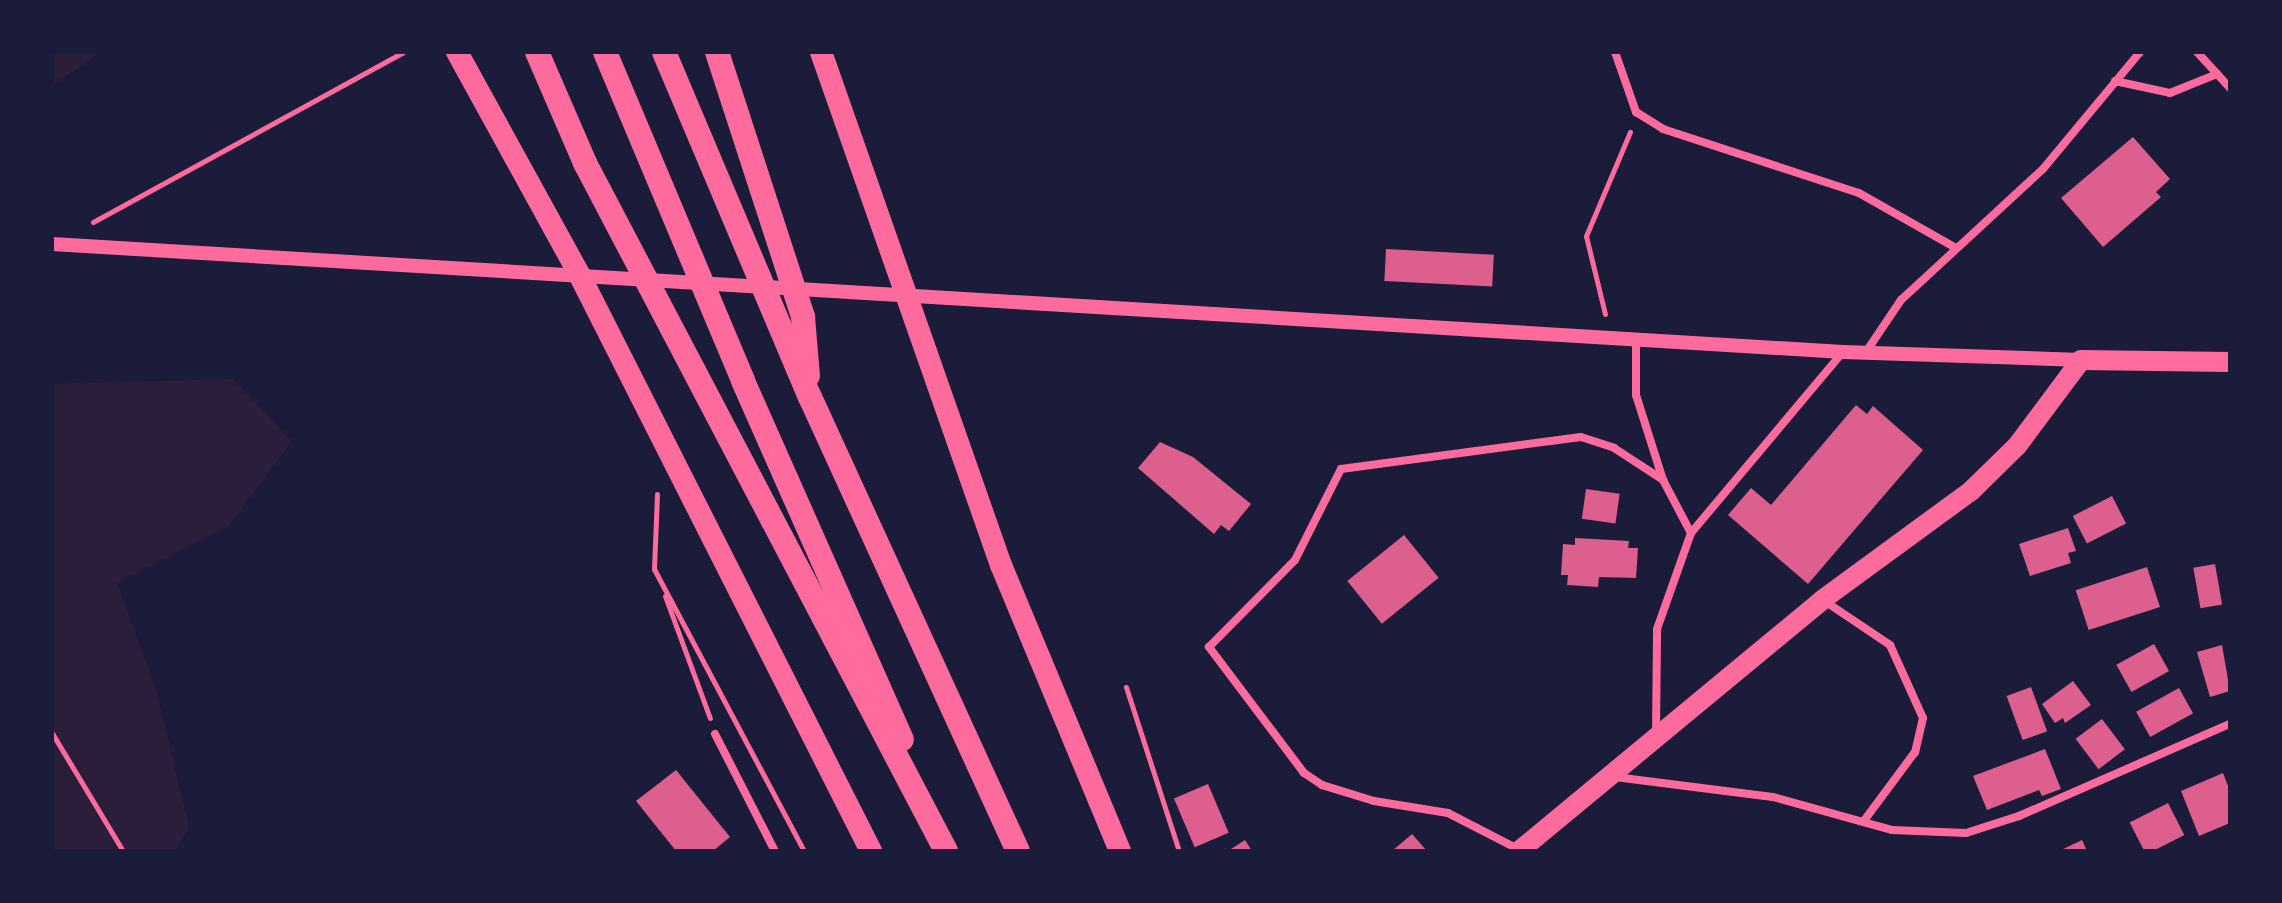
<!DOCTYPE html>
<html>
<head>
<meta charset="utf-8">
<style>
  body { margin:0 }
  #map { position:relative; width:2282px; height:903px; overflow:hidden; background:#1b1b3a; font-family:Arial,sans-serif }
  div>[style] { position:absolute }
  [style*='--x'] { left:calc(var(--x)*1px); top:calc(var(--y)*1px); width:calc(var(--w)*1px); rotate:calc(var(--a)*1deg) }
  .green>* { inset:0; background:#2a1e3b }
  .building>* { inset:0; background:#dd5f8e; transform-origin:0 0 }
  .path>* { height:5px; margin:-2.5px; padding:0 2.5px; transform-origin:2.5px; border-radius:2.5px; background:#ff6b9d }
  .minor>* { height:8px; margin:-4px; padding:0 4px; transform-origin:4px; border-radius:4px; background:#ff6b9d }
  .tertiary>* { height:14px; margin:-7px; padding:0 7px; transform-origin:7px; border-radius:7px; background:#ff6b9d }
  .primary>* { height:20px; margin:-10px; padding:0 10px; transform-origin:10px; border-radius:10px; background:#ff6b9d }
  .trunk>* { height:22px; margin:-11px; padding:0 11px; transform-origin:11px; border-radius:11px; background:#ff6b9d }
  .motorway>* { height:24px; margin:-12px; padding:0 12px; transform-origin:12px; border-radius:12px; background:#ff6b9d }
  span { translate:-50% -50%; white-space:nowrap; text-align:center; line-height:1.15; -webkit-text-stroke:8px #1b1b3a; paint-order:stroke }
  .frame { position:absolute; inset:0; border:54px solid #1b1b3a; pointer-events:none }
</style>
</head>
<body>
<div id="map">
  <div class="green">
    <div style="clip-path:polygon(52px 52px,101px 52px,52px 86px)"></div>
    <div style="clip-path:polygon(233px 379px,292px 441px,228px 527px,117px 583px,156px 688px,189px 827px,175px 851px,52px 851px,52px 384px)"></div>
  </div>
  <div class="building">
    <div style="clip-path:polygon(2133px 137px,2170px 179px,2156px 192px,2161px 197px,2103px 247px,2061px 198px)"></div>
    <div style="left:1386px;top:249px;width:108px;height:32px;rotate:3deg"></div>
    <div style="clip-path:polygon(1856px 405px,1867px 414px,1873px 406px,1923px 450px,1808px 584px,1728px 515px,1751px 488px,1771px 505px)"></div>
    <div style="clip-path:polygon(1160px 442px,1193px 457px,1251px 504px,1229px 531px,1221px 525px,1214px 534px,1138px 468px)"></div>
    <div style="left:1586px;top:489px;width:34px;height:30px;rotate:8deg"></div>
    <div style="left:2112px;top:496px;width:31px;height:44px;rotate:63deg"></div>
    <div style="clip-path:polygon(2068px 528px,2076px 551px,2068px 553px,2071px 563px,2030px 576px,2019px 544px)"></div>
    <div style="left:1404px;top:535px;width:55px;height:73px;rotate:51deg"></div>
    <div style="clip-path:polygon(1575px 538px,1629px 541px,1628px 548px,1638px 548px,1636px 578px,1599px 577px,1598px 587px,1567px 585px,1568px 575px,1561px 575px,1563px 544px,1575px 545px)"></div>
    <div style="left:2215px;top:564px;width:41px;height:22px;rotate:80deg"></div>
    <div style="left:2147px;top:567px;width:42px;height:75px;rotate:72deg"></div>
    <div style="left:2154px;top:644px;width:31px;height:43px;rotate:61deg"></div>
    <div style="clip-path:polygon(2222px 645px,2230px 691px,2210px 697px,2197px 652px)"></div>
    <div style="clip-path:polygon(2073px 681px,2091px 705px,2065px 723px,2063px 718px,2055px 723px,2042px 704px)"></div>
    <div style="left:2031px;top:687px;width:47px;height:26px;rotate:70deg"></div>
    <div style="left:2179px;top:688px;width:29px;height:49px;rotate:61deg"></div>
    <div style="left:2102px;top:719px;width:38px;height:33px;rotate:53deg"></div>
    <div style="clip-path:polygon(2045px 749px,2061px 789px,2042px 796px,2039px 790px,1987px 810px,1973px 776px)"></div>
    <div style="clip-path:polygon(676px 770px,730px 837px,713px 851px,676px 851px,636px 801px)"></div>
    <div style="clip-path:polygon(2223px 773px,2230px 791px,2230px 823px,2199px 836px,2181px 791px)"></div>
    <div style="left:1208px;top:784px;width:53px;height:37px;rotate:67deg"></div>
    <div style="left:2168px;top:803px;width:36px;height:43px;rotate:63deg"></div>
    <div style="clip-path:polygon(1412px 834px,1427px 851px,1392px 851px)"></div>
    <div style="clip-path:polygon(1245px 840px,1252px 851px,1228px 851px)"></div>
    <div style="clip-path:polygon(2082px 840px,2087px 851px,2059px 851px)"></div>
  </div>
  <div class="path">
    <div style="--x:93;--y:222;--w:354;--a:-28.7"></div>
    <div style="--x:1605;--y:314;--w:80;--a:-103.7"></div>
    <div style="--x:1586;--y:236;--w:113;--a:-67.1"></div>
    <div style="--x:657;--y:494;--w:75;--a:92.3"></div>
    <div style="--x:654;--y:569;--w:319;--a:62"></div>
    <div style="--x:665;--y:596;--w:130;--a:69.8"></div>
    <div style="--x:1126;--y:687;--w:172;--a:72.1"></div>
    <div style="--x:52;--y:733;--w:138;--a:59"></div>
  </div>
  <div class="minor">
    <div style="--x:1615;--y:52;--w:64;--a:70.7"></div>
    <div style="--x:1636;--y:112;--w:32;--a:32"></div>
    <div style="--x:1663;--y:129;--w:206;--a:18.1"></div>
    <div style="--x:1859;--y:193;--w:112;--a:29.6"></div>
    <div style="--x:2197;--y:52;--w:49;--a:47.5"></div>
    <div style="--x:2115;--y:81;--w:56;--a:12.3"></div>
    <div style="--x:2170;--y:93;--w:51;--a:-22"></div>
    <div style="--x:1636;--y:339;--w:56;--a:90"></div>
    <div style="--x:1636;--y:395;--w:89;--a:72.4"></div>
    <div style="--x:1663;--y:480;--w:60;--a:62.2"></div>
    <div style="--x:1866;--y:352;--w:63;--a:-56.1"></div>
    <div style="--x:1901;--y:300;--w:193;--a:-42.7"></div>
    <div style="--x:2043;--y:169;--w:152;--a:-50.3"></div>
    <div style="--x:1823;--y:600;--w:81;--a:33.9"></div>
    <div style="--x:1890;--y:645;--w:80;--a:65.7"></div>
    <div style="--x:1923;--y:718;--w:35;--a:103"></div>
    <div style="--x:1915;--y:752;--w:87;--a:126.6"></div>
    <div style="--x:1656;--y:732;--w:103;--a:-89.4"></div>
    <div style="--x:1657;--y:629;--w:102;--a:-70.5"></div>
    <div style="--x:1691;--y:533;--w:236;--a:-50"></div>
    <div style="--x:715;--y:734;--w:131;--a:62.9"></div>
    <div style="--x:1615;--y:777;--w:159;--a:7.2"></div>
    <div style="--x:1773;--y:797;--w:123;--a:15.5"></div>
    <div style="--x:1892;--y:830;--w:74;--a:2.3"></div>
    <div style="--x:1966;--y:833;--w:56;--a:-17.8"></div>
    <div style="--x:2019;--y:816;--w:230;--a:-23.6"></div>
    <div style="--x:1518;--y:849;--w:79;--a:-152.8"></div>
    <div style="--x:1448;--y:813;--w:75;--a:-170.8"></div>
    <div style="--x:1374;--y:801;--w:54;--a:-162.9"></div>
    <div style="--x:1322;--y:785;--w:22;--a:-146"></div>
    <div style="--x:1304;--y:773;--w:158;--a:-127"></div>
    <div style="--x:1209;--y:647;--w:122;--a:-45.3"></div>
    <div style="--x:1295;--y:560;--w:102;--a:-63.2"></div>
    <div style="--x:1341;--y:469;--w:242;--a:-7.6"></div>
    <div style="--x:1581;--y:437;--w:35;--a:18"></div>
    <div style="--x:1614;--y:448;--w:59;--a:33.1"></div>
  </div>
  <div class="tertiary">
    <div style="--x:52;--y:244;--w:1794;--a:3.45"></div>
    <div style="--x:1843;--y:352;--w:238;--a:1.9"></div>
  </div>
  <div class="primary">
    <div style="--x:1519;--y:851;--w:393;--a:-39.6"></div>
    <div style="--x:1822;--y:600;--w:185;--a:-36.2"></div>
    <div style="--x:1971;--y:491;--w:64;--a:-44.4"></div>
    <div style="--x:2017;--y:446;--w:107;--a:-53.3"></div>
    <div style="--x:2081;--y:360;--w:149;--a:0.8"></div>
  </div>
  <div class="trunk">
    <div style="--x:457;--y:52;--w:253;--a:61.2"></div>
    <div style="--x:579;--y:274;--w:647;--a:63.16"></div>
    <div style="--x:821;--y:52;--w:544;--a:70.67"></div>
    <div style="--x:1001;--y:565;--w:310;--a:67.4"></div>
  </div>
  <div class="motorway">
    <div style="--x:537;--y:52;--w:121;--a:66.6"></div>
    <div style="--x:585;--y:163;--w:777;--a:62.31"></div>
    <div style="--x:605;--y:52;--w:357;--a:67.2"></div>
    <div style="--x:743;--y:381;--w:392;--a:66.1"></div>
    <div style="--x:664;--y:52;--w:375;--a:67.1"></div>
    <div style="--x:810;--y:397;--w:499;--a:65.4"></div>
    <div style="--x:717;--y:52;--w:279;--a:72"></div>
    <div style="--x:803;--y:317;--w:59;--a:85.2"></div>
  </div>
  <div class="frame"></div>
</div>
</body>
</html>
